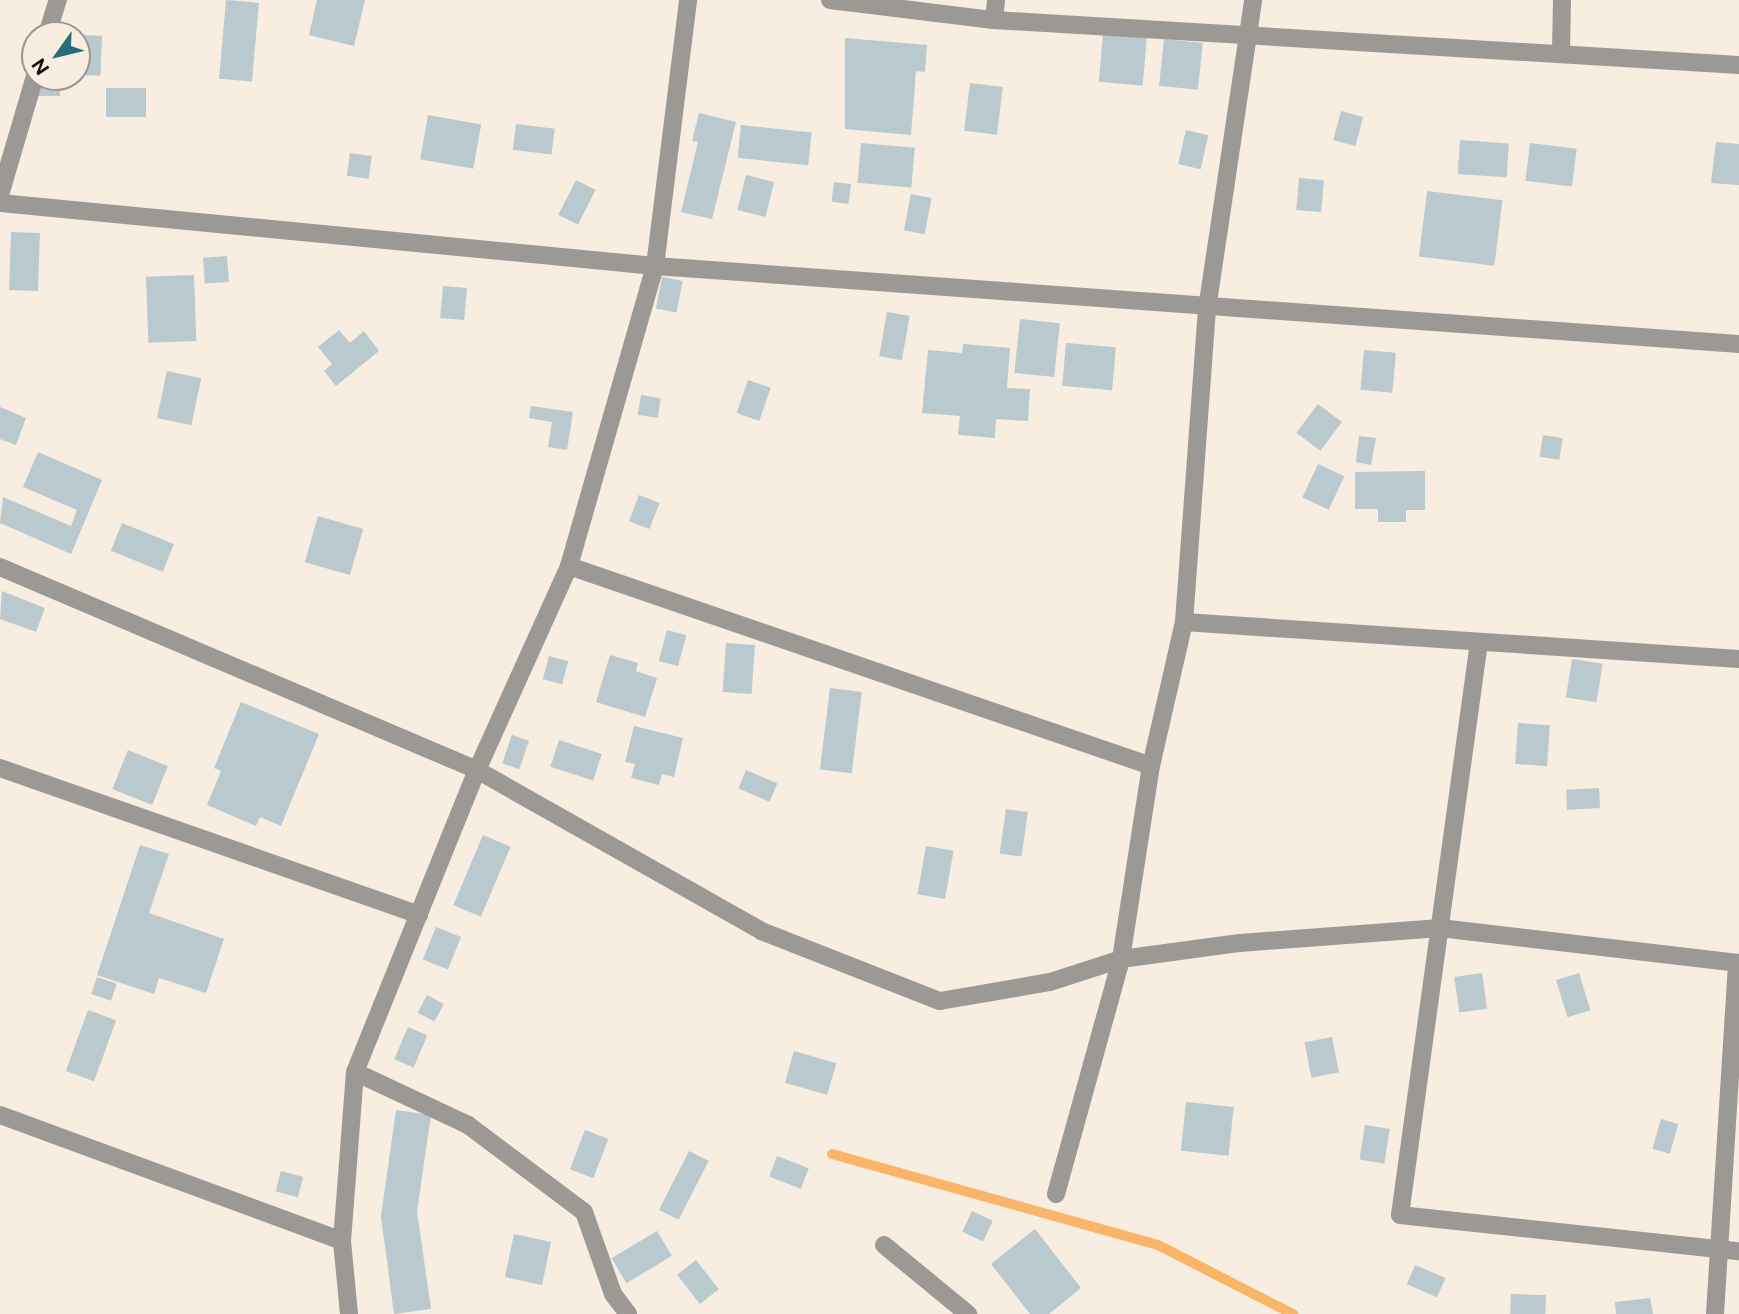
<!DOCTYPE html>
<html>
<head>
<meta charset="utf-8">
<style>
  body { margin:0 }
  #map { position:relative; width:1739px; height:1314px; overflow:hidden; background:#f7ede1; font-family:"Public Sans",sans-serif }
  div>[style] { position:absolute }
  [style*='--x'] { left:calc(var(--x)*1px); top:calc(var(--y)*1px); width:calc(var(--w)*1px); rotate:calc(var(--a)*1deg) }
  .stream>* { height:10px; margin:-5px; padding:0 5px; transform-origin:5px; border-radius:5px; background:#fab668 }
  .building>* { inset:0; background:#b9c9ce; transform-origin:0 0 }
  .minor>* { height:18px; margin:-9px; padding:0 9px; transform-origin:9px; border-radius:9px; background:#9c9893 }
  span { translate:-50% -50%; white-space:nowrap; text-align:center; line-height:1.15; -webkit-text-stroke:6px #f7ede1; paint-order:stroke }
  .north { position:absolute; left:21px; top:21px; width:70px; height:70px; box-sizing:border-box; background:#f7ede1; border:2px solid #9c958c; border-radius:50%; rotate:236deg; font-size:19px; font-weight:700; line-height:28px; text-align:center; color:#14110d }
  .north::after { content:''; display:block; margin:auto; width:24px; height:32px; background:#286d7c; clip-path:polygon(50% 0,100% 100%,50% 72%,0 100%) }
</style>
</head>
<body>
<div id="map">
  <div class="stream">
    <div style="--x:832;--y:1154;--w:338;--a:15.6"></div>
    <div style="--x:1158;--y:1245;--w:152;--a:27.1"></div>
  </div>
  <div class="building">
    <div style="left:226px;top:0;width:33px;height:79px;rotate:5deg"></div>
    <div style="clip-path:polygon(317px 0,365px 0,354px 46px,309px 35px)"></div>
    <div style="left:1103px;top:34px;width:44px;height:48px;rotate:5deg"></div>
    <div style="left:77px;top:35px;width:25px;height:40px;rotate:2deg"></div>
    <div style="clip-path:polygon(845px 38px,927px 45px,925px 72px,916px 71px,911px 135px,845px 129px)"></div>
    <div style="left:1164px;top:39px;width:39px;height:47px;rotate:6deg"></div>
    <div style="left:33px;top:77px;width:27px;height:19px"></div>
    <div style="left:970px;top:83px;width:33px;height:48px;rotate:7deg"></div>
    <div style="left:106px;top:88px;width:40px;height:29px"></div>
    <div style="left:1341px;top:111px;width:23px;height:30px;rotate:15deg"></div>
    <div style="clip-path:polygon(699px 113px,736px 122px,712px 219px,681px 212px,698px 142px,692px 141px)"></div>
    <div style="left:428px;top:115px;width:54px;height:45px;rotate:10deg"></div>
    <div style="left:516px;top:124px;width:39px;height:26px;rotate:7deg"></div>
    <div style="left:741px;top:125px;width:71px;height:33px;rotate:6deg"></div>
    <div style="left:1186px;top:130px;width:23px;height:35px;rotate:13deg"></div>
    <div style="left:1460px;top:140px;width:49px;height:34px;rotate:4deg"></div>
    <div style="clip-path:polygon(1716px 142px,1739px 144px,1739px 185px,1711px 183px)"></div>
    <div style="left:861px;top:143px;width:54px;height:40px;rotate:5deg"></div>
    <div style="left:1530px;top:143px;width:47px;height:38px;rotate:7deg"></div>
    <div style="left:350px;top:153px;width:22px;height:23px;rotate:8deg"></div>
    <div style="left:746px;top:175px;width:29px;height:36px;rotate:14deg"></div>
    <div style="left:1299px;top:178px;width:25px;height:32px;rotate:5deg"></div>
    <div style="left:576px;top:180px;width:22px;height:39px;rotate:27deg"></div>
    <div style="left:834px;top:182px;width:17px;height:20px;rotate:7deg"></div>
    <div style="left:1427px;top:191px;width:76px;height:66px;rotate:7deg"></div>
    <div style="left:911px;top:194px;width:21px;height:37px;rotate:11deg"></div>
    <div style="left:11px;top:232px;width:29px;height:58px;rotate:2deg"></div>
    <div style="left:227px;top:256px;width:26px;height:24px;rotate:86deg"></div>
    <div style="left:194px;top:275px;width:66px;height:48px;rotate:88deg"></div>
    <div style="left:662px;top:277px;width:21px;height:32px;rotate:11deg"></div>
    <div style="left:443px;top:286px;width:24px;height:32px;rotate:5deg"></div>
    <div style="left:887px;top:312px;width:23px;height:45px;rotate:10deg"></div>
    <div style="left:1020px;top:319px;width:40px;height:54px;rotate:6deg"></div>
    <div style="clip-path:polygon(339px 330px,350px 343px,364px 331px,379px 351px,336px 386px,324px 371px,332px 364px,318px 347px)"></div>
    <div style="left:1066px;top:343px;width:50px;height:43px;rotate:5deg"></div>
    <div style="clip-path:polygon(963px 344px,1010px 348px,1007px 388px,1030px 389px,1028px 421px,996px 419px,995px 438px,958px 435px,960px 416px,922px 413px,928px 350px,962px 353px)"></div>
    <div style="left:1364px;top:350px;width:32px;height:40px;rotate:5deg"></div>
    <div style="left:167px;top:371px;width:35px;height:48px;rotate:12deg"></div>
    <div style="left:748px;top:380px;width:24px;height:35px;rotate:19deg"></div>
    <div style="left:641px;top:395px;width:20px;height:20px;rotate:9deg"></div>
    <div style="left:1318px;top:404px;width:30px;height:36px;rotate:37deg"></div>
    <div style="clip-path:polygon(531px 406px,573px 412px,567px 450px,548px 447px,552px 422px,529px 418px)"></div>
    <div style="clip-path:polygon(0 407px,26px 418px,16px 445px,0 439px)"></div>
    <div style="left:1543px;top:435px;width:20px;height:22px;rotate:9deg"></div>
    <div style="clip-path:polygon(1359px 436px,1376px 438px,1371px 465px,1356px 462px)"></div>
    <div style="clip-path:polygon(38px 452px,102px 480px,71px 554px,0 523px,3px 497px,71px 526px,77px 510px,23px 487px)"></div>
    <div style="left:1318px;top:464px;width:29px;height:37px;rotate:25deg"></div>
    <div style="clip-path:polygon(1425px 471px,1425px 510px,1406px 510px,1406px 522px,1378px 522px,1378px 509px,1355px 509px,1355px 472px)"></div>
    <div style="left:639px;top:495px;width:22px;height:28px;rotate:21deg"></div>
    <div style="left:318px;top:516px;width:47px;height:48px;rotate:16deg"></div>
    <div style="left:122px;top:523px;width:56px;height:30px;rotate:22deg"></div>
    <div style="clip-path:polygon(2px 591px,45px 608px,36px 632px,0 619px)"></div>
    <div style="left:667px;top:630px;width:20px;height:32px;rotate:15deg"></div>
    <div style="left:726px;top:643px;width:29px;height:49px;rotate:4deg"></div>
    <div style="clip-path:polygon(610px 655px,638px 663px,636px 671px,657px 678px,645px 717px,596px 702px)"></div>
    <div style="left:549px;top:656px;width:20px;height:24px;rotate:15deg"></div>
    <div style="left:1572px;top:659px;width:31px;height:39px;rotate:9deg"></div>
    <div style="left:830px;top:688px;width:32px;height:82px;rotate:7deg"></div>
    <div style="clip-path:polygon(241px 702px,319px 734px,281px 826px,260px 817px,256px 826px,207px 805px,221px 771px,214px 768px)"></div>
    <div style="left:1518px;top:723px;width:32px;height:41px;rotate:4deg"></div>
    <div style="clip-path:polygon(634px 726px,683px 738px,674px 777px,662px 774px,659px 785px,631px 778px,635px 764px,625px 762px)"></div>
    <div style="left:512px;top:735px;width:18px;height:30px;rotate:19deg"></div>
    <div style="left:559px;top:740px;width:45px;height:28px;rotate:18deg"></div>
    <div style="left:128px;top:750px;width:43px;height:42px;rotate:22deg"></div>
    <div style="left:746px;top:770px;width:34px;height:20px;rotate:23deg"></div>
    <div style="left:1599px;top:788px;width:20px;height:33px;rotate:87deg"></div>
    <div style="left:1006px;top:809px;width:22px;height:45px;rotate:8deg"></div>
    <div style="left:483px;top:835px;width:30px;height:76px;rotate:23deg"></div>
    <div style="clip-path:polygon(140px 845px,169px 854px,149px 913px,224px 939px,206px 993px,159px 978px,154px 994px,97px 975px)"></div>
    <div style="left:926px;top:846px;width:28px;height:49px;rotate:10deg"></div>
    <div style="left:436px;top:927px;width:27px;height:35px;rotate:22deg"></div>
    <div style="left:1482px;top:973px;width:36px;height:28px;rotate:82deg"></div>
    <div style="left:1579px;top:973px;width:39px;height:24px;rotate:73deg"></div>
    <div style="left:97px;top:977px;width:21px;height:18px;rotate:19deg"></div>
    <div style="left:427px;top:995px;width:19px;height:20px;rotate:28deg"></div>
    <div style="left:88px;top:1010px;width:30px;height:65px;rotate:20deg"></div>
    <div style="left:408px;top:1027px;width:21px;height:35px;rotate:23deg"></div>
    <div style="left:1332px;top:1037px;width:36px;height:28px;rotate:79deg"></div>
    <div style="left:794px;top:1051px;width:44px;height:33px;rotate:16deg"></div>
    <div style="left:1186px;top:1102px;width:48px;height:49px;rotate:6deg"></div>
    <div style="clip-path:polygon(396px 1110px,431px 1115px,417px 1211px,431px 1309px,394px 1314px,381px 1216px)"></div>
    <div style="left:1661px;top:1119px;width:18px;height:31px;rotate:16deg"></div>
    <div style="left:1365px;top:1125px;width:25px;height:35px;rotate:9deg"></div>
    <div style="left:585px;top:1130px;width:25px;height:42px;rotate:21deg"></div>
    <div style="left:689px;top:1151px;width:22px;height:66px;rotate:27deg"></div>
    <div style="left:777px;top:1156px;width:34px;height:22px;rotate:21deg"></div>
    <div style="left:281px;top:1171px;width:23px;height:21px;rotate:15deg"></div>
    <div style="left:972px;top:1211px;width:23px;height:23px;rotate:25deg"></div>
    <div style="clip-path:polygon(1035px 1229px,1081px 1288px,1049px 1314px,1030px 1314px,991px 1264px)"></div>
    <div style="left:657px;top:1231px;width:29px;height:53px;rotate:59deg"></div>
    <div style="left:514px;top:1234px;width:38px;height:44px;rotate:12deg"></div>
    <div style="left:696px;top:1260px;width:37px;height:24px;rotate:52deg"></div>
    <div style="left:1415px;top:1265px;width:33px;height:21px;rotate:23deg"></div>
    <div style="left:1511px;top:1294px;width:35px;height:20px;rotate:2deg"></div>
    <div style="clip-path:polygon(1650px 1298px,1653px 1314px,1616px 1314px,1615px 1302px)"></div>
  </div>
  <div class="minor">
    <div style="--x:830;--y:0;--w:165;--a:7"></div>
    <div style="--x:994;--y:20;--w:746;--a:3.46"></div>
    <div style="--x:994;--y:20;--w:20;--a:-84"></div>
    <div style="--x:47;--y:35;--w:37;--a:-73"></div>
    <div style="--x:1561;--y:51;--w:51;--a:-88.9"></div>
    <div style="--x:0;--y:195;--w:124;--a:-73.6"></div>
    <div style="--x:0;--y:203;--w:658;--a:5.49"></div>
    <div style="--x:655;--y:266;--w:1087;--a:4.12"></div>
    <div style="--x:569;--y:566;--w:615;--a:18.96"></div>
    <div style="--x:0;--y:567;--w:518;--a:23.05"></div>
    <div style="--x:477;--y:770;--w:326;--a:29.5"></div>
    <div style="--x:761;--y:931;--w:192;--a:21.4"></div>
    <div style="--x:940;--y:1001;--w:112;--a:-9.8"></div>
    <div style="--x:1050;--y:982;--w:75;--a:-17.9"></div>
    <div style="--x:1121;--y:959;--w:120;--a:-7.7"></div>
    <div style="--x:1240;--y:943;--w:201;--a:-4.3"></div>
    <div style="--x:1440;--y:928;--w:301;--a:6.7"></div>
    <div style="--x:1184;--y:622;--w:556;--a:3.81"></div>
    <div style="--x:1479;--y:642;--w:578;--a:97.85"></div>
    <div style="--x:1400;--y:1215;--w:341;--a:6.1"></div>
    <div style="--x:0;--y:768;--w:444;--a:19.3"></div>
    <div style="--x:355;--y:1072;--w:125;--a:25.1"></div>
    <div style="--x:468;--y:1125;--w:145;--a:36.9"></div>
    <div style="--x:584;--y:1212;--w:87;--a:70.5"></div>
    <div style="--x:613;--y:1294;--w:25;--a:53"></div>
    <div style="--x:0;--y:1115;--w:364;--a:20.2"></div>
    <div style="--x:1056;--y:1194;--w:244;--a:-74.5"></div>
    <div style="--x:1121;--y:959;--w:195;--a:-81.2"></div>
    <div style="--x:1151;--y:766;--w:148;--a:-77.1"></div>
    <div style="--x:1184;--y:622;--w:314;--a:-85.8"></div>
    <div style="--x:1207;--y:309;--w:312;--a:-81.5"></div>
    <div style="--x:884;--y:1245;--w:109;--a:39.4"></div>
    <div style="--x:349;--y:1314;--w:73;--a:-95.5"></div>
    <div style="--x:342;--y:1241;--w:169;--a:-85.6"></div>
    <div style="--x:355;--y:1072;--w:326;--a:-68"></div>
    <div style="--x:477;--y:770;--w:224;--a:-65.7"></div>
    <div style="--x:569;--y:566;--w:312;--a:-74"></div>
    <div style="--x:655;--y:266;--w:268;--a:-82.9"></div>
    <div style="--x:1715;--y:1314;--w:352;--a:-86.4"></div>
  </div>
  <div class="north">N</div>
</div>
</body>
</html>
